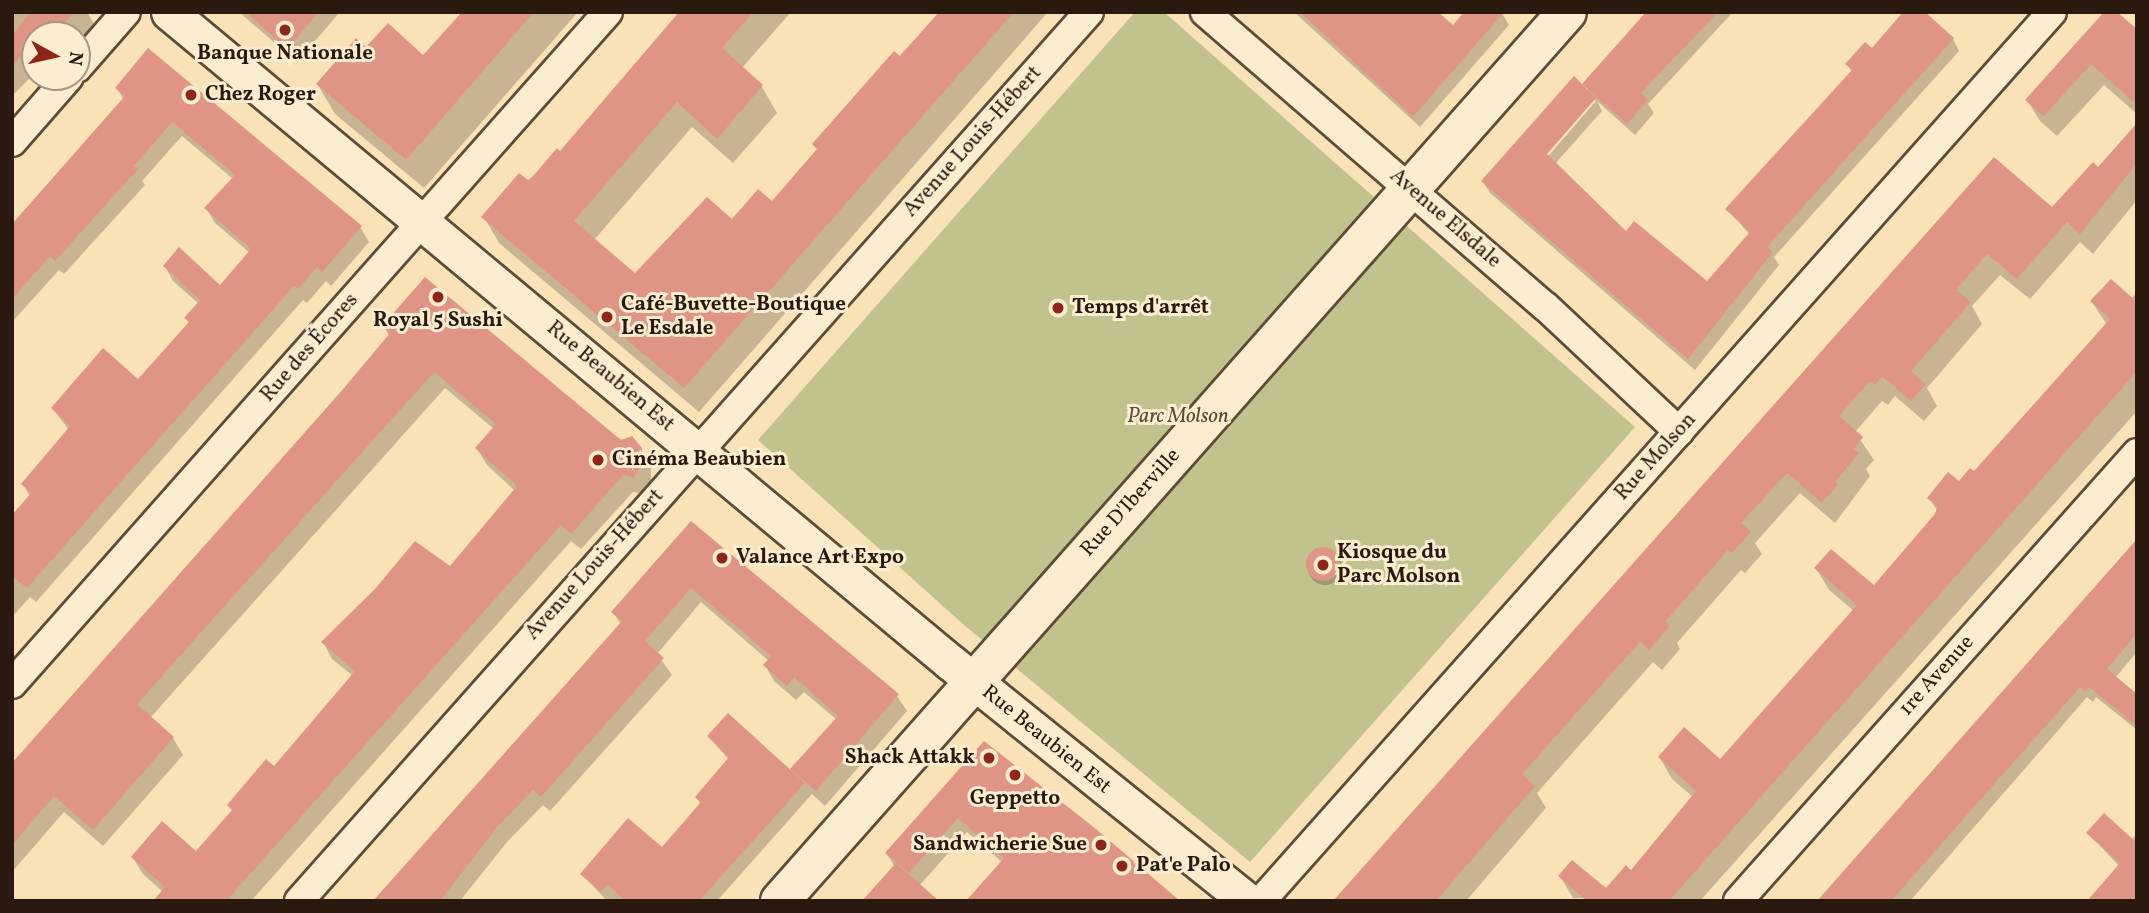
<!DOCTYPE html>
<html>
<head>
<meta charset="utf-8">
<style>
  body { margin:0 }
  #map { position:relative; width:2149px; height:913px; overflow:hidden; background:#fae2b7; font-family:Vollkorn,serif }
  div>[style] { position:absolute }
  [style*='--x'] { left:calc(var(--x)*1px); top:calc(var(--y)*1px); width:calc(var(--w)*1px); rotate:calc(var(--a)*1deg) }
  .green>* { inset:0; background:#c1c28c }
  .shadow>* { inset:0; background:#0003 }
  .round { border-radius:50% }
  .building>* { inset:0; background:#e09485 }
  .roads { filter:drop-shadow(2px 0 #5e4b38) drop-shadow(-2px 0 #5e4b38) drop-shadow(0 2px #5e4b38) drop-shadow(0 -2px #5e4b38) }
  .minor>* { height:28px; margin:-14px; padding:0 14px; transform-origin:14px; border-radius:14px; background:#fcecd0 }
  .tertiary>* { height:35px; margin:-17.5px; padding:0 17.5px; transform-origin:17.5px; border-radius:17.5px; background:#fcecd0 }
  .secondary>* { height:38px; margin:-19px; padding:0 19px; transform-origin:19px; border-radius:19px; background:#fcecd0 }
  .dots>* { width:19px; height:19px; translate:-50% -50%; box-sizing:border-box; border:4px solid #fcecd0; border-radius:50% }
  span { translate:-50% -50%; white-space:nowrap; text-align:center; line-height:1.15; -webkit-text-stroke:6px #fcecd0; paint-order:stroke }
  .poi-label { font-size:21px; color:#2a190e; font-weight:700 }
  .left { translate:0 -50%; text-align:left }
  .right { translate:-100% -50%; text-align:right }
  .street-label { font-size:21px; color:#2a190e }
  .park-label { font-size:21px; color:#574c34; font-style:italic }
  .frame { position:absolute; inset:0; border:14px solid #2a190e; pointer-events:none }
  .north { position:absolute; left:21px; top:21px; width:70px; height:70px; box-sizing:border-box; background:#fcecd0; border:2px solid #a89882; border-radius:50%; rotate:98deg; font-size:19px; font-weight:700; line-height:28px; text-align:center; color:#2a190e }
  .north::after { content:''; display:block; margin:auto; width:24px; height:32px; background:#8f2418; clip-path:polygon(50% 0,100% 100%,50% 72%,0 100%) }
</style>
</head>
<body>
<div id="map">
  <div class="green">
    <div style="clip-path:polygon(1135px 12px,1164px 12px,1635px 427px,1250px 862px,964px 625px,758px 440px)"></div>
  </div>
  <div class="shadow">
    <div style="clip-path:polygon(12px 12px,87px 12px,94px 24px,77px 43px,77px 35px,35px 35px,35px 73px,12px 96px)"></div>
    <div style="clip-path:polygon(239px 12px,340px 12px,297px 62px)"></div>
    <div style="clip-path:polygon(464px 12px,578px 12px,424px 188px,335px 114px,318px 85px,366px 50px,424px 58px)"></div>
    <div style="clip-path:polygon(683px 12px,791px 12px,742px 68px,762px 87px,777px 113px,733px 163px,692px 127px,594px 240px,635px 275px,772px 204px,818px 151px,814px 144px,942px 12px,1048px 12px,699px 412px,499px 243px,484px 217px,560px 153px)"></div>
    <div style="clip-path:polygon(1294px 12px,1396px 12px,1454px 27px,1502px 13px,1509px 25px,1420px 127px)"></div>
    <div style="clip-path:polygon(evenodd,1648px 12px,1733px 12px,1648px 104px,1654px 113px,1635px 135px,1597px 101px,1602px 111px,1555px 164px,1626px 233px,1707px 284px,1750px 235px,1728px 210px,1852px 72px,1847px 64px,1872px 50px,1953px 39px,1959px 51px,1774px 257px,1779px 265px,1695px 370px,1490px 193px,1483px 181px,1589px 90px,1585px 84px,1648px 12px,1594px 98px,1596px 101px,1543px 162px,1540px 160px,1594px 98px)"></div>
    <div style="clip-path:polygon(2137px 32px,2137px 114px,2104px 85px,2057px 136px,2040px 121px,2027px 100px)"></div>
    <div style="clip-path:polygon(117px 88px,360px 227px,369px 242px,331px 286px,326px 281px,307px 303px,303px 300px,36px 602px,30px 597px,12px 617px,12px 517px,30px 497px,23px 484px,69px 430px,53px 409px,138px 381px,190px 324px,186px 318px,199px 304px,173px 281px,165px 266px,220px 287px,250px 253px,215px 223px,206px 208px,233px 179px,182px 136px,142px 181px,145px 185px,64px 274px,59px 270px,12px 322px,12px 225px,123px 99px)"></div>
    <div style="clip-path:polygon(2137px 126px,2137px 200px,2093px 254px,2080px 242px,2030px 299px,2000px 275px,1972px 306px,1982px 324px,1927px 388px,1937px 406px,1924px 421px,1895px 396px,1888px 405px,1882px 401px,1855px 432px,1874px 460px,1866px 469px,1870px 476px,1835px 523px,1800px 493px,1755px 543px,1762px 554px,1745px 573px,1741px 570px,1677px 643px,1680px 649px,1662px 670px,1653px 662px,1537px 793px,1546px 808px,1466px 901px,1336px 901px,1994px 159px,2052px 210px,2098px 169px)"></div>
    <div style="clip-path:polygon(2137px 292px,2137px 411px,1700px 901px,1573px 898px,1560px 876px,1606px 890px,1631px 872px,1693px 797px,1672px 779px,1660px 758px,1720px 761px,1854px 611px,1829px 590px,1816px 568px,1874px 588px,1938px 512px,1929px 498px,1974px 474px,2107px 325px,2092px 302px,2131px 299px)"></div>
    <div style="clip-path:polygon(384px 326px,641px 449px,651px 467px,651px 482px,644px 494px,633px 492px,581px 549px,571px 541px,251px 901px,155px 901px,163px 892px,143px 874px,133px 858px,197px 853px,233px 812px,229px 805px,274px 769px,353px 676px,332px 659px,323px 642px,450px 569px,515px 491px,487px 465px,477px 449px,494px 429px,445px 388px,150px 718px,173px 738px,183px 755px,103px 846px,64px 812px,12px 872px,12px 765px,345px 389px,389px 336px)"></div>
    <div style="clip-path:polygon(691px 523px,897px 696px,907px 711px,825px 806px,812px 794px,717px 901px,607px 901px,582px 874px,663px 849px,701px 805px,697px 798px,729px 760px,709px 737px,790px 772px,837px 720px,804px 692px,796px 700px,774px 681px,765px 665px,769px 661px,701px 602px,657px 654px,672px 675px,550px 811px,543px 805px,507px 842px,460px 901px,377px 901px,621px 625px,613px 612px)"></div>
    <div style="clip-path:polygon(2137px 541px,2137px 652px,2115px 678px,2137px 696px,2137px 730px,2096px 697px,2093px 702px,2087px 697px,1910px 901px,1819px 901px)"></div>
    <div class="round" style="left:1308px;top:551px;width:34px;height:34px"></div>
    <div style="clip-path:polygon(984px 744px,1176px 901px,1002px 862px,967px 832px,919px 886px,895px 867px,887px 854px)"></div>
    <div style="clip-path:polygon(2088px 833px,2131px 840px,2137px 834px,2137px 901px,2120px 867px)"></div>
  </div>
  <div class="building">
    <div style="clip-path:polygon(31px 12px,74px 12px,53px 35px,35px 35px,35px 42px,12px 66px,12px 35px)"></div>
    <div style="clip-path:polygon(246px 12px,319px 12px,287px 49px)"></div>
    <div style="clip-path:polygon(462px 12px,534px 12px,406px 160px,316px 84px,356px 38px,366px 47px,388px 23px,423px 55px)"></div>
    <div style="clip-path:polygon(679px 12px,753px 12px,722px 48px,763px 85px,717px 139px,677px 102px,574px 221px,635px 273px,707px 197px,732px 219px,758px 189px,772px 201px,817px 149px,812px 144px,894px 51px,900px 56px,939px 12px,1014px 12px,684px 388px,481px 217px,519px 173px,529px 181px,557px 148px,560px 151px)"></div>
    <div style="clip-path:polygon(1300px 12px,1438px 12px,1453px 25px,1464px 12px,1504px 12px,1413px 117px)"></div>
    <div style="clip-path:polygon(1646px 12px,1718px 12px,1641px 93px,1648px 100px,1627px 124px,1582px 84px)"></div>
    <div style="clip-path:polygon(1903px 12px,1925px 12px,1954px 38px,1767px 247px,1773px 252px,1688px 359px,1481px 181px,1574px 76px,1596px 98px,1547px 154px,1626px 231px,1634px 221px,1707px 281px,1750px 232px,1725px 209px,1852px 70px,1845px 64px,1865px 42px,1872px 48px)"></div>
    <div style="clip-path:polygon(2104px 12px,2117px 12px,2137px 29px,2137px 105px,2091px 64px,2044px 116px,2025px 100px)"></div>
    <div style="clip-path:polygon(148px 48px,362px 226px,322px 272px,317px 267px,298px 289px,294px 286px,27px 588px,12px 576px,12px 515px,31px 493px,21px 484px,70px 426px,51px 408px,103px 348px,138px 379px,189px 322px,184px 318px,200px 300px,163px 266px,179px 247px,220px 285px,251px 249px,204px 208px,235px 175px,172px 122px,134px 166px,138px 169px,55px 261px,50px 256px,12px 299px,12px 224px,125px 96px,115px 88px)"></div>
    <div style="clip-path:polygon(2137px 123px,2137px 163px,2080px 234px,2067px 222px,2017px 279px,1987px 254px,1956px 290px,1971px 302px,1911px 371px,1926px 384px,1911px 401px,1882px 376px,1875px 385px,1870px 381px,1839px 416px,1863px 437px,1854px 449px,1859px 453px,1835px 482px,1838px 484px,1822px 503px,1787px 473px,1741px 523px,1751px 532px,1732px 553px,1728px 550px,1665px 622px,1670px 626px,1649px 650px,1640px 642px,1522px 774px,1535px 786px,1436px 901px,1333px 901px,1994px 157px,2052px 207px,2093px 162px,2098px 167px)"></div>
    <div style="clip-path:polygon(425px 277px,621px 440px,632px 436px,642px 448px,642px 464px,634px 477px,623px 475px,571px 534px,561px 525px,226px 901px,153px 901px,165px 887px,131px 857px,162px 821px,196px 851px,232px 810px,227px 805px,266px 759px,274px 766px,355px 671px,321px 642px,375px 589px,415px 541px,450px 566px,517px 486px,475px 448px,496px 424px,434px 372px,137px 704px,174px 737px,93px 830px,54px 796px,12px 845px,12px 763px,344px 388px,390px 333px,382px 326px)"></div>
    <div style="clip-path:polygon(2111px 279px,2137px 302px,2137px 371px,1669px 901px,1587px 901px,1558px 876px,1572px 860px,1606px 888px,1626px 865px,1631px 870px,1696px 791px,1658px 757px,1684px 727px,1720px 759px,1857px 605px,1814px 568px,1831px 549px,1874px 585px,1934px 515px,1938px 507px,1927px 498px,1948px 472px,1959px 481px,1970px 468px,1974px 471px,2110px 319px,2090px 301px)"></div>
    <div style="clip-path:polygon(691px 521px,899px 694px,816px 791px,790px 769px,838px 716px,794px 677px,787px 686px,763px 665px,771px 656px,691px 588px,645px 641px,664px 658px,541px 797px,533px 790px,498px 826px,440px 901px,373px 901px,622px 621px,611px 612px)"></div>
    <div style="clip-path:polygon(2137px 539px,2137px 633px,2107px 669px,2137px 694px,2137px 726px,2089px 687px,2085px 692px,2080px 687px,1891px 901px,1817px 901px)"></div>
    <div class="round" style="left:1306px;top:547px;width:34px;height:34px"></div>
    <div style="clip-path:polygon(728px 713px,805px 783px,699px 901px,625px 901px,607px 884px,601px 892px,580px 874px,628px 818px,662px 847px,701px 802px,695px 797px,729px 757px,707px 736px)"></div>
    <div style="clip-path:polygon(984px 741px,1096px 829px,1180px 901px,966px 901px,1004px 858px,958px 818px,909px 873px,885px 853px)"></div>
    <div style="clip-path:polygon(2104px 813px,2137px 843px,2137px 901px,2087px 901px,2120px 863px,2086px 833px)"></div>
    <div style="clip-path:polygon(896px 863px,939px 901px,862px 901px)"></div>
  </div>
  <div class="roads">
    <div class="minor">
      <div style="--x:1205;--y:12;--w:449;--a:40.9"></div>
      <div style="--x:1545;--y:306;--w:184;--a:43.2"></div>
      <div style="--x:77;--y:68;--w:74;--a:-48.8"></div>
      <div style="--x:12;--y:142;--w:86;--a:-48.8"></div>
      <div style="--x:12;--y:684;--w:898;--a:-48.43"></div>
      <div style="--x:299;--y:901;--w:1189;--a:-48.37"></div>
      <div style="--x:1261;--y:901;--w:1190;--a:-48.34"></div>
      <div style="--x:1738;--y:901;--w:600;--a:-48.31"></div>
    </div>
    <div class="tertiary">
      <div style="--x:169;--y:12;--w:1016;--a:39.77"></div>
      <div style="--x:950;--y:662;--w:381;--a:38.8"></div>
    </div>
    <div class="secondary">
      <div style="--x:780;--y:901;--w:1187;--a:-48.48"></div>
    </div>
  </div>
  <div class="dots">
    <div style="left:285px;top:30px;background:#8f2418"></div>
    <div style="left:191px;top:95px;background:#8f2418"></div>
    <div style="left:438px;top:297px;background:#8f2418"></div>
    <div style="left:1058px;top:308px;background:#8f2418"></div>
    <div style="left:607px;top:317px;background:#8f2418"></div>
    <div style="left:598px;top:460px;background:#8f2418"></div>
    <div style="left:722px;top:558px;background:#8f2418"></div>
    <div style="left:1323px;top:565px;background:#8f2418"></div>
    <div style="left:989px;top:758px;background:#8f2418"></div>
    <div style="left:1015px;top:775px;background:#8f2418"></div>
    <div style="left:1101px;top:845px;background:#8f2418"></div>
    <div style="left:1122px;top:866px;background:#8f2418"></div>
  </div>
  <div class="poi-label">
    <span style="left:285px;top:54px">Banque Nationale</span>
    <span class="left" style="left:205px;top:95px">Chez Roger</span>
    <span class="left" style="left:621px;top:317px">Café-Buvette-Boutique<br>Le Esdale</span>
    <span class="left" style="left:1072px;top:308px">Temps d'arrêt</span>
    <span style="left:438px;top:321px">Royal 5 Sushi</span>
    <span class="left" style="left:612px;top:460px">Cinéma Beaubien</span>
    <span class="left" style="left:1337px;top:565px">Kiosque du<br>Parc Molson</span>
    <span class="left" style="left:736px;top:558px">Valance Art Expo</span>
    <span class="right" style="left:975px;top:758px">Shack Attakk</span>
    <span style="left:1015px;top:799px">Geppetto</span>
    <span class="right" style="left:1087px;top:845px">Sandwicherie Sue</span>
    <span class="left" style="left:1136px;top:866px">Pat'e Palo</span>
  </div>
  <div class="street-label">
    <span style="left:973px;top:142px;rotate:-48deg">Avenue Louis-Hébert</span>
    <span style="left:1445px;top:219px;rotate:41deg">Avenue Elsdale</span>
    <span style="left:310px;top:348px;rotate:-49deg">Rue des Écores</span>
    <span style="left:610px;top:377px;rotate:40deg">Rue Beaubien Est</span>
    <span style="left:1656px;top:457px;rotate:-48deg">Rue Molson</span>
    <span style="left:1131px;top:503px;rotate:-48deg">Rue D'Iberville</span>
    <span style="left:595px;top:565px;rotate:-48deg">Avenue Louis-Hébert</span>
    <span style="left:1937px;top:676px;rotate:-48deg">1re Avenue</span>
    <span style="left:1046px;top:740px;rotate:39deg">Rue Beaubien Est</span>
  </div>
  <div class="park-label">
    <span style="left:1178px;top:417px">Parc Molson</span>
  </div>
  <div class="frame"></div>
  <div class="north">N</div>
</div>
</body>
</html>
